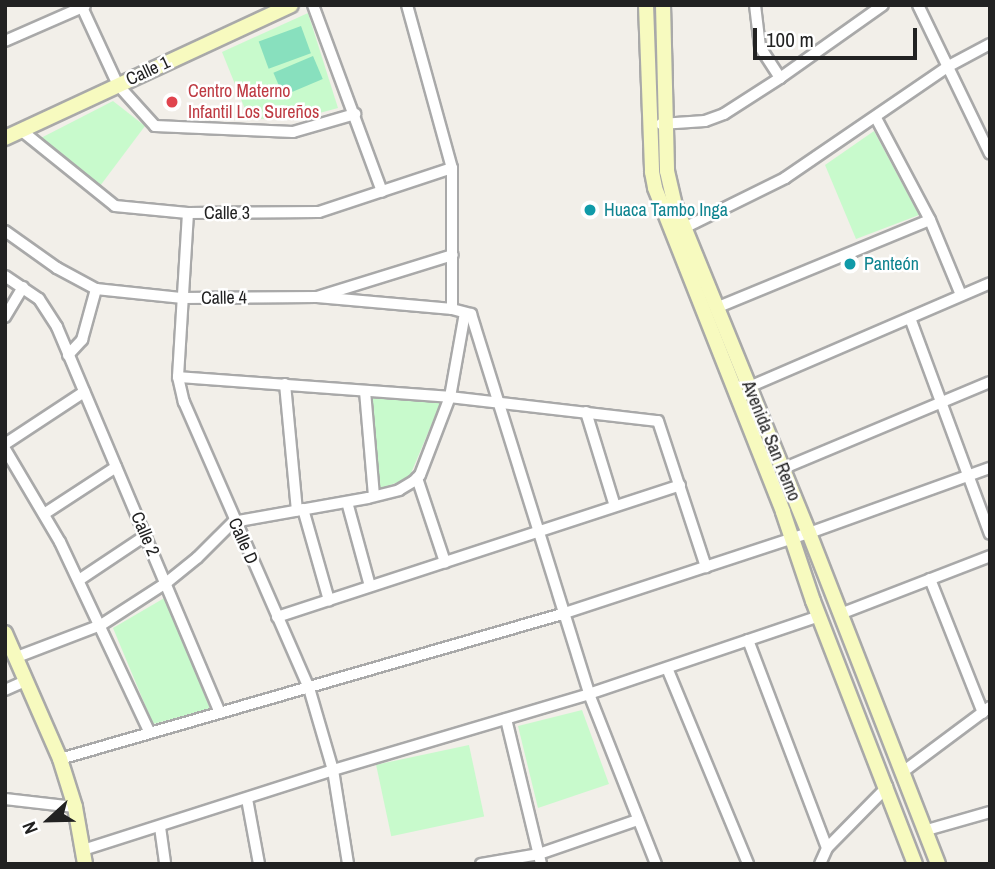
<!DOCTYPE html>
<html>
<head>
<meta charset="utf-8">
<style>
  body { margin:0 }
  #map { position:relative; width:995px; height:869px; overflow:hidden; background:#f2efe9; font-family:"Archivo Narrow",sans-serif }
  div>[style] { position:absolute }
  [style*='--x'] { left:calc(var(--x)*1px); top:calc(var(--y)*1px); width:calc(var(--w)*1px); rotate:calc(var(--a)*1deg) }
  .park>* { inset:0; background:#c8facc; transform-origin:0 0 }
  .pitch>* { inset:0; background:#88e0be; transform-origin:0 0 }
  .roads { filter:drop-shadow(2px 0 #a9a9a9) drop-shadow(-2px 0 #a9a9a9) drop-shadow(0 2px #a9a9a9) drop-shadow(0 -2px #a9a9a9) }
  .street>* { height:10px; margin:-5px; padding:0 5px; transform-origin:5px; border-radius:5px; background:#fff }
  .secondary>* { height:14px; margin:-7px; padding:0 7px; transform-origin:7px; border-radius:7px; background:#f7fabf }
  .dots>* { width:19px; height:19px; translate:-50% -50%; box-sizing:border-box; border:4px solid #fff; border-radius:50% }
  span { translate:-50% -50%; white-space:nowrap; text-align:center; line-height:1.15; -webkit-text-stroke:5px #fff; paint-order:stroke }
  .street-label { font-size:18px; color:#222 }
  .health-label { font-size:18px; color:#be3a42 }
  .left { translate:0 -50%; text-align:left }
  .culture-label { font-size:18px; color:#0d838f }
  .frame { position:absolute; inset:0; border:7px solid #222; pointer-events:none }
  .north { position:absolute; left:14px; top:785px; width:70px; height:70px; -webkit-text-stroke:5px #fff; paint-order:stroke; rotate:248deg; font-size:19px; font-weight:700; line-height:28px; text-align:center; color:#222 }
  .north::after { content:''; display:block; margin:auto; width:24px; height:32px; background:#222; clip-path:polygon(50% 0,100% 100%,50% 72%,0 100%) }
  .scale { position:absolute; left:753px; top:28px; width:164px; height:32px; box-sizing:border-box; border:4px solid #222; border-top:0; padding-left:9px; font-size:21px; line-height:24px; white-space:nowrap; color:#222; -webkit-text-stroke:5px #fff; paint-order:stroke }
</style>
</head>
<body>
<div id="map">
  <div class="park">
    <div style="clip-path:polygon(308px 13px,338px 108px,301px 118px,249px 119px,222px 52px)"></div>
    <div style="clip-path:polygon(113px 101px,145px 126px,100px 186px,35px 141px)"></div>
    <div style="clip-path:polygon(874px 131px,919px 215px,856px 239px,825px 165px)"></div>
    <div style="clip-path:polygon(369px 397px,441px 402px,409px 478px,377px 490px)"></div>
    <div style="clip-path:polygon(166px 597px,210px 709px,153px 724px,113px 628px)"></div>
    <div style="clip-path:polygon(582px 710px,609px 784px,538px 808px,518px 726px)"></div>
    <div style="left:469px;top:745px;width:73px;height:95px;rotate:78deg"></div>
  </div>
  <div class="pitch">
    <div style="left:301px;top:26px;width:29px;height:45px;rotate:70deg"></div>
    <div style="left:313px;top:56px;width:25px;height:43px;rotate:67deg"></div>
  </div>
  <div class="roads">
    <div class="street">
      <div style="--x:81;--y:5;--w:88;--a:65.2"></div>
      <div style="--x:118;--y:85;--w:55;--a:47.9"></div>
      <div style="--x:155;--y:126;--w:138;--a:2.5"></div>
      <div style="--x:293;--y:132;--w:65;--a:-16.2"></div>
      <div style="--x:313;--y:5;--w:199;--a:69.7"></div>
      <div style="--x:407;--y:5;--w:169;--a:74.6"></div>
      <div style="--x:452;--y:168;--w:141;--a:90"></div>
      <div style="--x:755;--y:5;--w:42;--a:83.2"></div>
      <div style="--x:760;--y:47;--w:37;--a:57"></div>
      <div style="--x:918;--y:5;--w:165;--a:64.2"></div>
      <div style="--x:5;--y:41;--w:87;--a:-23.6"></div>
      <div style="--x:876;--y:118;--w:115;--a:62.1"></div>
      <div style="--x:930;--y:220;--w:81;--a:67.5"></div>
      <div style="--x:661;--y:124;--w:44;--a:-3.9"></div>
      <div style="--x:705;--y:121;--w:20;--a:-20"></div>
      <div style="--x:724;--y:114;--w:67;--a:-32.7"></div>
      <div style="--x:780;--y:78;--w:126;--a:-35.3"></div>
      <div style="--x:22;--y:131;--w:119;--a:38.9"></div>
      <div style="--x:115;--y:206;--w:73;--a:5.5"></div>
      <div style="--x:188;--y:213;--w:131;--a:-0.4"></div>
      <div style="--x:319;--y:212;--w:140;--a:-18.3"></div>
      <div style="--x:188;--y:213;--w:164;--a:93.5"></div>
      <div style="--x:178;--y:377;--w:26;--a:77"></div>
      <div style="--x:184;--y:402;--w:312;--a:66.4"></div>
      <div style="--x:309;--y:688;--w:85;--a:73.7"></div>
      <div style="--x:333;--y:770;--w:95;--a:80.9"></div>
      <div style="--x:684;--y:228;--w:113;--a:-26.3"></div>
      <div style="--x:785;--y:178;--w:196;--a:-34.4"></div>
      <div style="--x:947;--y:67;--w:49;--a:-28.1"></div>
      <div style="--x:5;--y:231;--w:64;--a:35.4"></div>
      <div style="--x:57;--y:268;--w:44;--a:28.3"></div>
      <div style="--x:96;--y:289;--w:85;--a:6"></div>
      <div style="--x:181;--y:298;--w:136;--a:-0.4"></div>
      <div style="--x:317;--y:297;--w:142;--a:-17.2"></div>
      <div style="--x:5;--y:276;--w:41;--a:34.1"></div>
      <div style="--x:39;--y:299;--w:33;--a:57"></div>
      <div style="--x:57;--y:327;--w:419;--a:67.1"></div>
      <div style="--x:317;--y:297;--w:136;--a:5.1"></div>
      <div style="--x:452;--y:309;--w:20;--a:15"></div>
      <div style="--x:471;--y:314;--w:398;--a:72.7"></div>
      <div style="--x:589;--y:694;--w:183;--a:68.5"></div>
      <div style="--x:716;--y:308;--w:231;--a:-22.4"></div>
      <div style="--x:5;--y:317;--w:35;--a:-59"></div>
      <div style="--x:910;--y:318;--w:230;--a:69.7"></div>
      <div style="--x:68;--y:355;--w:21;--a:-47"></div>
      <div style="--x:82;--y:340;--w:53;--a:-74.6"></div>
      <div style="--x:178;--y:377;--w:273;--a:4.2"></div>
      <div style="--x:450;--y:397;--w:209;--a:6.6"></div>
      <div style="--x:658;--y:421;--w:154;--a:71.8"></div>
      <div style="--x:285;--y:384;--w:127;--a:84.6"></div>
      <div style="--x:749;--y:387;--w:262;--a:-23.3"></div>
      <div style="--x:365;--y:391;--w:105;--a:85.1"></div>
      <div style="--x:586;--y:412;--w:98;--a:72.9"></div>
      <div style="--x:5;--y:444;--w:95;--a:-33.4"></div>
      <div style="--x:5;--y:449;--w:108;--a:59.4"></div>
      <div style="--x:60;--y:542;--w:211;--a:64.8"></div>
      <div style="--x:782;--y:469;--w:225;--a:-22.7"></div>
      <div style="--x:417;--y:478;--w:89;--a:71.6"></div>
      <div style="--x:347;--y:502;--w:87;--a:74.7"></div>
      <div style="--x:303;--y:509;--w:95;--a:74.1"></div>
      <div style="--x:44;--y:514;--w:86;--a:-33.1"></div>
      <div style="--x:930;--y:579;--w:144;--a:68.4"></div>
      <div style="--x:79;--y:580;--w:79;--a:-33.7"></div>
      <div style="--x:840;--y:614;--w:161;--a:-21.1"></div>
      <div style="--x:277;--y:617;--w:424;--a:-18.1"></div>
      <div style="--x:748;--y:640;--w:222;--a:69.2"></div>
      <div style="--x:17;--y:657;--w:90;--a:-20.9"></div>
      <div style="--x:101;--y:625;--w:77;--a:-32.9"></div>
      <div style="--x:166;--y:583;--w:40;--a:-39"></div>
      <div style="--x:197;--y:558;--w:51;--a:-45"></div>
      <div style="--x:233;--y:522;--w:137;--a:-10.1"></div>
      <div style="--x:368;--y:498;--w:32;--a:-14"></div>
      <div style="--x:399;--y:490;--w:17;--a:-31"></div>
      <div style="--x:414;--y:481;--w:8;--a:-45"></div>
      <div style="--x:420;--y:475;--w:84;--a:-69"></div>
      <div style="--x:450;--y:397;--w:85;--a:-79.9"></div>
      <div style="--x:667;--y:668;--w:212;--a:67.5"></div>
      <div style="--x:5;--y:690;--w:24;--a:-24"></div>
      <div style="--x:506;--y:719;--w:149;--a:76.4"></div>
      <div style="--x:60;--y:759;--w:523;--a:-16.11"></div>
      <div style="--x:562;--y:614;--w:260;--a:-18.2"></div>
      <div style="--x:809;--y:533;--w:192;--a:-19.8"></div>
      <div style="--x:904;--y:771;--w:107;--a:-36.7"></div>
      <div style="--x:5;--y:799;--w:70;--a:6.5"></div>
      <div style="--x:247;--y:799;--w:66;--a:79.5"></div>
      <div style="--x:160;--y:827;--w:37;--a:82"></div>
      <div style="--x:927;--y:830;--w:66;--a:-15.9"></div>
      <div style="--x:83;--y:850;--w:262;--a:-17.7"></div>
      <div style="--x:333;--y:770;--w:267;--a:-16.5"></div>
      <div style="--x:589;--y:694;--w:243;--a:-18.7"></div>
      <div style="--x:481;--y:864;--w:59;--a:-9.8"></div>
      <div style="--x:539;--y:854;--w:105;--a:-19"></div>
      <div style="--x:820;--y:864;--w:17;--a:-66"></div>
      <div style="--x:827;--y:848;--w:86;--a:-45.5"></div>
    </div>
    <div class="secondary">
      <div style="--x:646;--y:5;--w:167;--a:87.9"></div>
      <div style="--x:652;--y:172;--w:16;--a:79"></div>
      <div style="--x:655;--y:188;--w:348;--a:68.4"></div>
      <div style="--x:783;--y:512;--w:94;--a:71.4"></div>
      <div style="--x:813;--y:601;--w:282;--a:68.8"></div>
      <div style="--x:663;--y:5;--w:166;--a:88.6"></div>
      <div style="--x:667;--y:171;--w:35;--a:77"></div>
      <div style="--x:675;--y:205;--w:354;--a:67.8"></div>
      <div style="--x:809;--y:533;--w:355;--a:68.7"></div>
      <div style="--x:5;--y:138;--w:315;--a:-24.9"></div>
      <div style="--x:5;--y:633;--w:137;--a:66.4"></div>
      <div style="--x:60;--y:759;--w:50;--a:72.6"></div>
      <div style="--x:75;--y:807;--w:58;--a:80"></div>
    </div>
  </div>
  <div class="dots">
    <div style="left:172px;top:102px;background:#e0444e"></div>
    <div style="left:590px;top:210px;background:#0f9aa8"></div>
    <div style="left:850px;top:264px;background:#0f9aa8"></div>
  </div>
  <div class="street-label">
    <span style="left:148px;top:71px;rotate:-25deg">Calle 1</span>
    <span style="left:227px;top:213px">Calle 3</span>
    <span style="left:224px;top:298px;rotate:-1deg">Calle 4</span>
    <span style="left:771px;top:441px;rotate:68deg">Avenida San Remo</span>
    <span style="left:145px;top:534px;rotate:67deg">Calle 2</span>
    <span style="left:243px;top:541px;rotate:66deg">Calle D</span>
  </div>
  <div class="health-label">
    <span class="left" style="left:188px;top:102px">Centro Materno<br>Infantil Los Sureños</span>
  </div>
  <div class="culture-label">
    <span class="left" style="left:604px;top:210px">Huaca Tambo Inga</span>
    <span class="left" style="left:864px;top:264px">Panteón</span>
  </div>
  <div class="frame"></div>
  <div class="north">N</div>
  <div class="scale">100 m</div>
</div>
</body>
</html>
